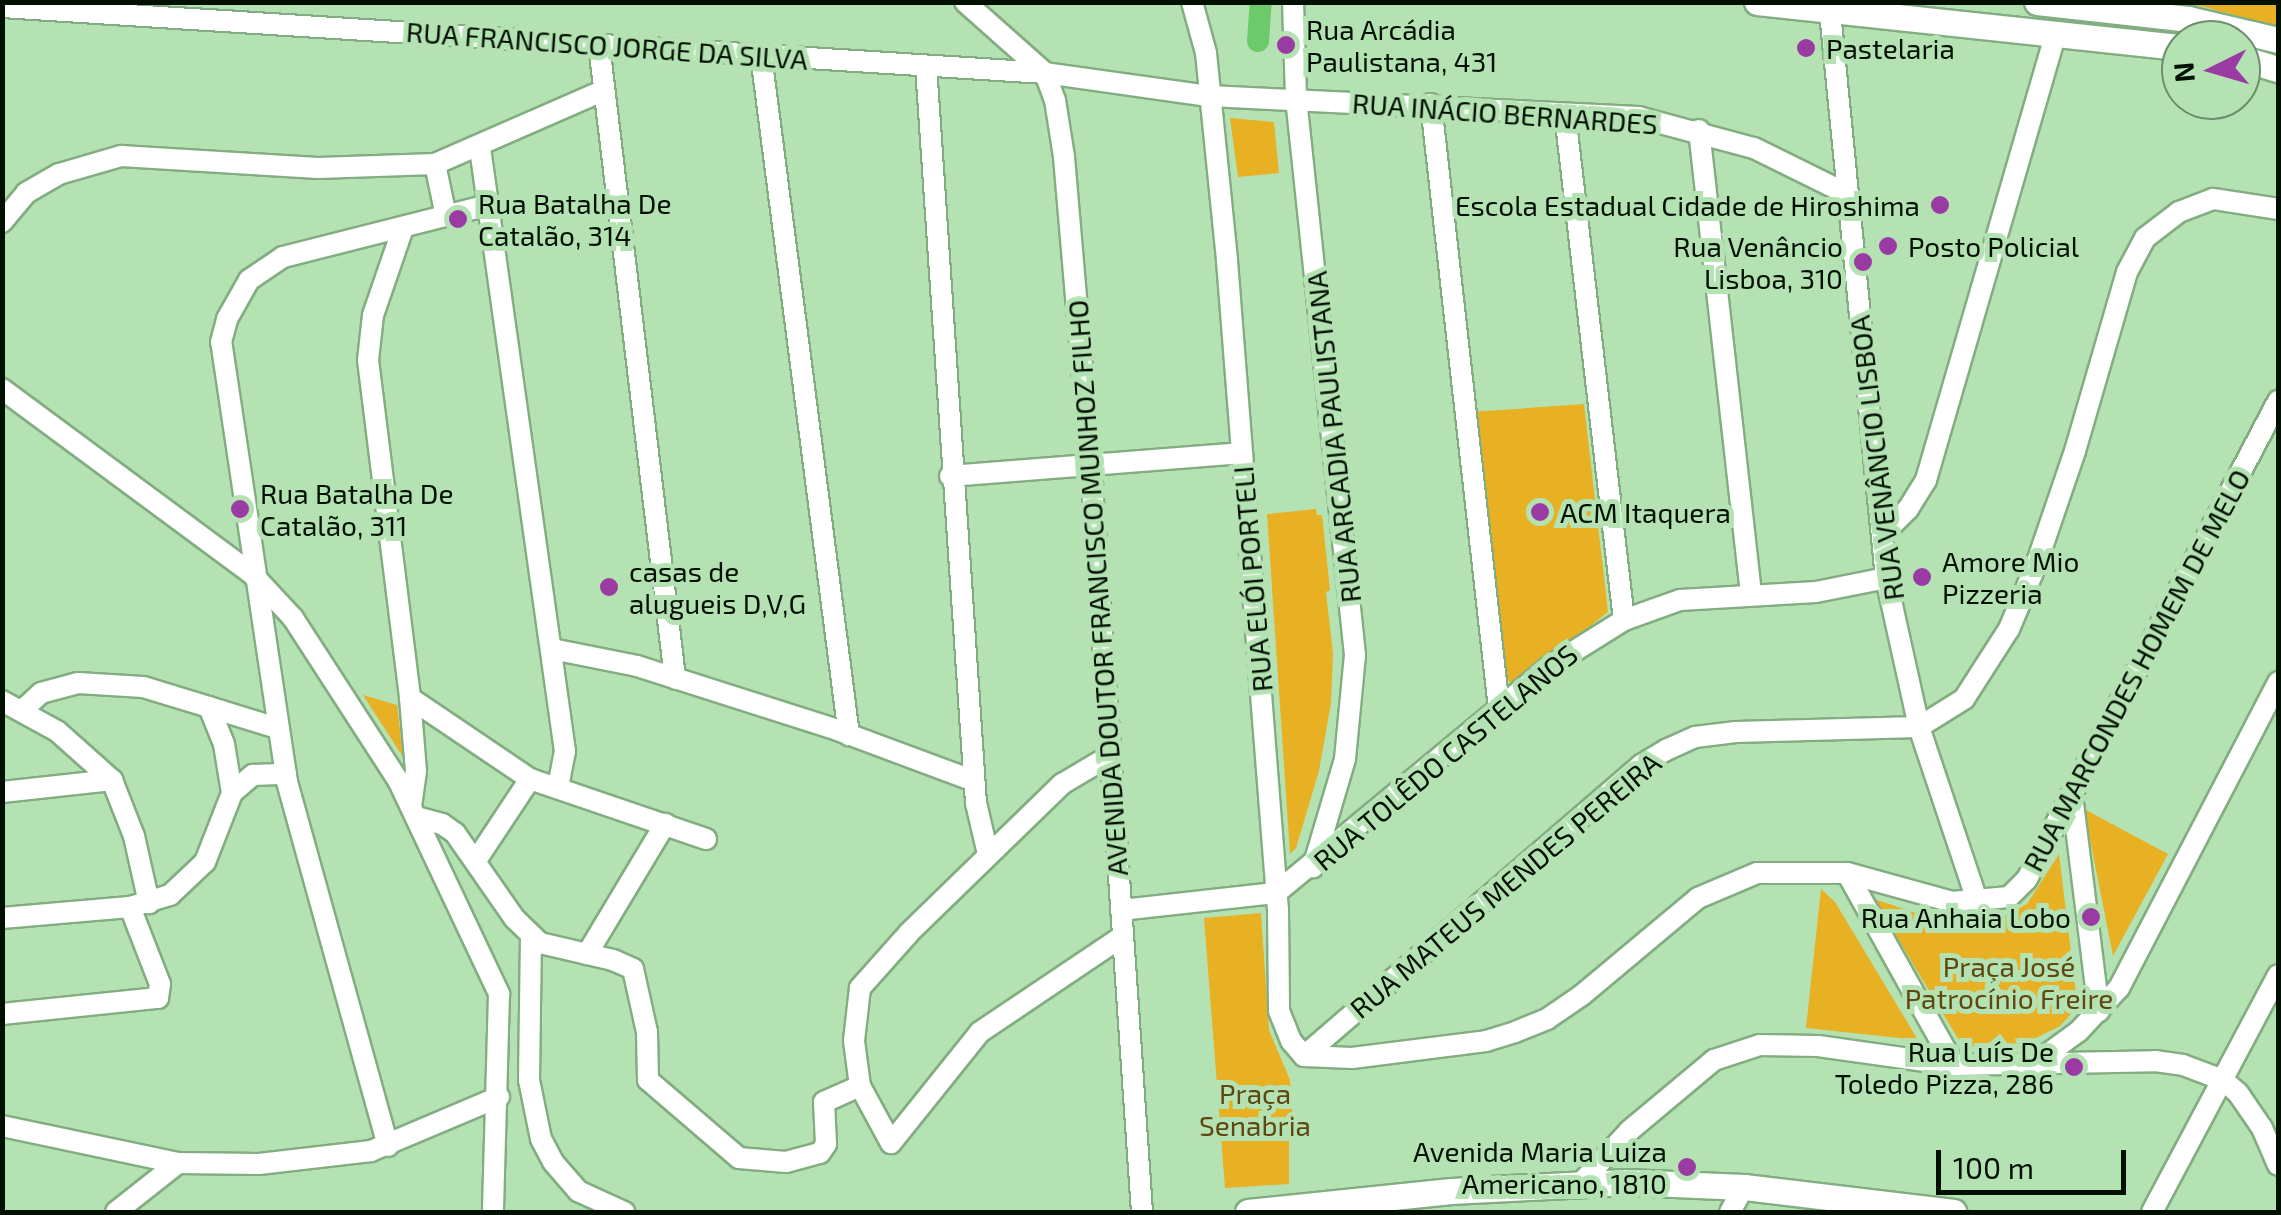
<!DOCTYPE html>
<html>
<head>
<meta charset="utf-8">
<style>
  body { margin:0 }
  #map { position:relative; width:2281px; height:1215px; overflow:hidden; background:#b5e2b3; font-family:"Exo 2",sans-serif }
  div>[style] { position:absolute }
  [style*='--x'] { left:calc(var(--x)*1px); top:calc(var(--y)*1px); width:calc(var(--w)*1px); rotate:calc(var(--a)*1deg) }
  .green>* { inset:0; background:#e8b023 }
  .river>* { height:22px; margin:-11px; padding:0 11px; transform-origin:11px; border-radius:11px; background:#6bcb6b }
  .roads { filter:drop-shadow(2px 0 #82ad81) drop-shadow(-2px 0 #82ad81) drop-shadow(0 2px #82ad81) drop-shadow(0 -2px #82ad81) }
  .minor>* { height:20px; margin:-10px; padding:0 10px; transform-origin:10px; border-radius:10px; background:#fff }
  .major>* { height:25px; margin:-12.5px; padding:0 12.5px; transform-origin:12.5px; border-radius:12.5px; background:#fff }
  .dots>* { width:28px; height:28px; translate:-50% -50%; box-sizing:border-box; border:5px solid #b5e2b3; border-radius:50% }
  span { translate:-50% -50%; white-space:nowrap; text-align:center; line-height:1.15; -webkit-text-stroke:10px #b5e2b3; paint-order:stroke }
  .poi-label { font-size:28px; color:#021002 }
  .left { translate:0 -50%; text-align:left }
  .right { translate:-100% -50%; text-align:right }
  .street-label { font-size:28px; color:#021002 }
  .park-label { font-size:28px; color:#5e4710 }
  .frame { position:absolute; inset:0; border:5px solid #021002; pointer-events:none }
  .north { position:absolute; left:2161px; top:20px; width:100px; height:100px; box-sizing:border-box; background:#b5e2b3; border:2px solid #6d8e6c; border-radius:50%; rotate:265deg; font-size:28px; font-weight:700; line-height:40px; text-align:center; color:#021002 }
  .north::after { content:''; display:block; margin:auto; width:35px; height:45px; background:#993ba3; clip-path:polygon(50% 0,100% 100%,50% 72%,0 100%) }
  .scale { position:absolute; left:1936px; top:1150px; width:190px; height:45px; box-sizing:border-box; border:5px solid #021002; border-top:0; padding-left:12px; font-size:30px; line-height:35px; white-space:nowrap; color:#021002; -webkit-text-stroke:8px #b5e2b3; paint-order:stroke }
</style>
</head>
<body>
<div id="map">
  <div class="green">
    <div style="clip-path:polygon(2148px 3px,2278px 3px,2278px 27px,2201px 6px)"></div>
    <div style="clip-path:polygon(1230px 118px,1274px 122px,1279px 173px,1238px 177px)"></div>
    <div style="clip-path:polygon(1584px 404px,1608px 612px,1514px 686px,1503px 676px,1472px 412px)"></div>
    <div style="clip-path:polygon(1316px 509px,1317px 515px,1322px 515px,1330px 590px,1326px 592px,1333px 654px,1331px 703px,1319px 771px,1296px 848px,1290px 854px,1267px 514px)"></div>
    <div style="clip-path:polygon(363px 695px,397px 705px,403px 757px)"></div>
    <div style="clip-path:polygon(2084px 809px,2168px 854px,2113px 956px)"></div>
    <div style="clip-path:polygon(2059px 854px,2076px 993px,2074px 1011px,2060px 1026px,2036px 1038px,1998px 1048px,1968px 1046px,1957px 1037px,1874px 899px,1943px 922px,1989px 924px,2027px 904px)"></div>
    <div style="clip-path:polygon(1821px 889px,1835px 902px,1918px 1040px,1806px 1028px)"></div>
    <div style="clip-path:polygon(1261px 913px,1269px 1030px,1290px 1080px,1293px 1125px,1289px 1126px,1289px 1184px,1225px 1188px,1204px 918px)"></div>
  </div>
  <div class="river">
    <div style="--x:1258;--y:41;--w:39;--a:-86"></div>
  </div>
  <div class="roads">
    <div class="minor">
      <div style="--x:965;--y:2;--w:107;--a:41.6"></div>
      <div style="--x:1045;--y:73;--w:29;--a:70"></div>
      <div style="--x:1055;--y:100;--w:58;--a:81"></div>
      <div style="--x:1064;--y:157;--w:341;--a:85.1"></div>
      <div style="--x:1093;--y:497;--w:717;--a:86.08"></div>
      <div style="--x:1192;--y:2;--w:53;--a:74.6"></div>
      <div style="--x:1206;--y:53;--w:209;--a:84.2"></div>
      <div style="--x:1227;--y:261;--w:652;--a:85.51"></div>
      <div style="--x:1278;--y:911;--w:100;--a:89.4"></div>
      <div style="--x:1279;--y:1011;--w:32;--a:68"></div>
      <div style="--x:1291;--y:1041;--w:20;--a:49"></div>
      <div style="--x:1293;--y:2;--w:96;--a:88.2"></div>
      <div style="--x:1296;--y:98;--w:560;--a:83.95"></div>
      <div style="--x:1355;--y:655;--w:104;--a:95.5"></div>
      <div style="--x:1345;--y:759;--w:113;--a:106.5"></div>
      <div style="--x:1829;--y:2;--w:579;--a:84.35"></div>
      <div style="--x:1886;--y:578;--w:153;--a:77.5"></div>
      <div style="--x:1919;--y:727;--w:186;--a:71.5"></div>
      <div style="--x:2;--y:7;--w:1045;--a:3.62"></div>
      <div style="--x:1045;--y:73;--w:166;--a:8"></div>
      <div style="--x:1209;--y:96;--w:430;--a:2.8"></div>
      <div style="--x:1638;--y:117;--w:120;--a:15"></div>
      <div style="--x:1754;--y:148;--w:104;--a:26.3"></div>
      <div style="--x:599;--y:45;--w:638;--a:83.15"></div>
      <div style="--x:761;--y:55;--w:686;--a:82.63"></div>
      <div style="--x:926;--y:66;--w:739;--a:86.12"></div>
      <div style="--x:976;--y:803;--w:52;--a:76.8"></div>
      <div style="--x:1431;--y:104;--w:608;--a:83.58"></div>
      <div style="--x:1565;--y:114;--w:509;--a:83.35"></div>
      <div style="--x:1699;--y:130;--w:468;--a:83.6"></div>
      <div style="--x:480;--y:148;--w:609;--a:81.98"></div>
      <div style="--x:565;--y:751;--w:38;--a:101"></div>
      <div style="--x:435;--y:164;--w:53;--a:78.1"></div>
      <div style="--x:2;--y:222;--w:38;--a:-50"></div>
      <div style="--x:26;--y:193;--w:38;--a:-30"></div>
      <div style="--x:59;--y:174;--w:65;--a:-16.2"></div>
      <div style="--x:121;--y:156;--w:197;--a:3.5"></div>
      <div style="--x:318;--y:168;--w:117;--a:-2"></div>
      <div style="--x:435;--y:164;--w:184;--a:-23.6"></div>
      <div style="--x:403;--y:228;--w:92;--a:109"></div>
      <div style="--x:373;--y:315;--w:45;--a:96.3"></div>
      <div style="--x:368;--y:360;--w:341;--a:82.9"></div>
      <div style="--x:410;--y:698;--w:73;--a:85.3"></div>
      <div style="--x:416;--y:771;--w:34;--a:98"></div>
      <div style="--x:2;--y:389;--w:312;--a:36.5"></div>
      <div style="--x:253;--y:575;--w:59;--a:47.1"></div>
      <div style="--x:293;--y:618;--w:193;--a:57.1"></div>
      <div style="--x:398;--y:780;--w:237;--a:64.7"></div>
      <div style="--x:499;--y:994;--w:218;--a:91.6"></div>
      <div style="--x:950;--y:476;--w:293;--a:-4.5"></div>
      <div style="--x:1882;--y:535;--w:37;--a:-45"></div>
      <div style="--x:1908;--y:509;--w:34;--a:-58"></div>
      <div style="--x:1926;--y:480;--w:466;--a:-73.8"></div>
      <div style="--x:552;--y:649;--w:87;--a:11.3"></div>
      <div style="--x:637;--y:666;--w:210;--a:17.7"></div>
      <div style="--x:837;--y:730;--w:146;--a:20.4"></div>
      <div style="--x:410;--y:698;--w:145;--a:34"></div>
      <div style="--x:530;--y:779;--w:186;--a:18.8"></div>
      <div style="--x:2;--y:701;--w:63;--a:28.6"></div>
      <div style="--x:57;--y:731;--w:74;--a:41.7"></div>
      <div style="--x:112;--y:780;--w:60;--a:68.6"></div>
      <div style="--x:134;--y:836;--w:69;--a:77.4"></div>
      <div style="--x:209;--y:707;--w:71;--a:17.2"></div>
      <div style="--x:1111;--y:755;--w:57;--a:149.4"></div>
      <div style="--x:1062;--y:784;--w:214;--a:135.8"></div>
      <div style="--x:909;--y:933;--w:74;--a:131.7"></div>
      <div style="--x:860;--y:988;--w:53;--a:96.5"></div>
      <div style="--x:854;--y:1041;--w:45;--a:82.4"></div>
      <div style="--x:860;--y:1086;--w:65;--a:61.5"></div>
      <div style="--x:891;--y:1143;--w:142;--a:-51.3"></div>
      <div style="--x:980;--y:1032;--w:172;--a:-33.9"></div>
      <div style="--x:2;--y:792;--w:111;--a:-6.2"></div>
      <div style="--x:232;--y:793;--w:28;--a:-41"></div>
      <div style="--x:253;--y:775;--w:33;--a:-2"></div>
      <div style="--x:2072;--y:795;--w:218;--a:82.9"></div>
      <div style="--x:416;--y:817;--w:27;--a:15"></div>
      <div style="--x:442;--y:824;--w:16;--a:35"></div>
      <div style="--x:455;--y:833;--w:103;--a:55.2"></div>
      <div style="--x:514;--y:918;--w:36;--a:44"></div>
      <div style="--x:540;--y:943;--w:75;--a:13.1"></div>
      <div style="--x:613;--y:960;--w:22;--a:24"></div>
      <div style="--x:633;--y:969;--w:65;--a:77.5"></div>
      <div style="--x:647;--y:1032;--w:48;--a:88.8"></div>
      <div style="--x:648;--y:1080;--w:120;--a:40.6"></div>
      <div style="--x:739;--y:1158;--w:47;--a:4.9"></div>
      <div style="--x:786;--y:1162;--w:35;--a:-15"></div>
      <div style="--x:820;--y:1153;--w:11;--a:-56"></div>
      <div style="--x:826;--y:1144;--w:42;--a:-92.7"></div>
      <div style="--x:824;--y:1102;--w:39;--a:-24"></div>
      <div style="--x:477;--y:859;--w:96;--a:-56.5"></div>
      <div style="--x:1847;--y:873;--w:220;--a:60.9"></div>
      <div style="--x:1121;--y:910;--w:156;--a:-6.3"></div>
      <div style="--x:1276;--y:893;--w:358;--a:-39.6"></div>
      <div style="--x:1552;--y:665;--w:85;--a:-32"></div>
      <div style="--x:1624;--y:620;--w:59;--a:-19.7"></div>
      <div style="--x:1680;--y:600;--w:136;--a:-3.4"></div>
      <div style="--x:1816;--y:592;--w:71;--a:-11.3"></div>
      <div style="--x:2;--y:918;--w:128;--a:-4.9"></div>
      <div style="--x:130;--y:907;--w:42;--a:-16.7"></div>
      <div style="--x:170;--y:895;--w:48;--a:-43.3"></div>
      <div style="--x:205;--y:862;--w:74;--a:-68.6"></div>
      <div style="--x:232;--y:793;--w:50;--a:-99.3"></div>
      <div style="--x:224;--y:744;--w:40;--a:-112"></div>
      <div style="--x:209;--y:707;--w:69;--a:-163.1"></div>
      <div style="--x:143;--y:687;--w:65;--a:-176.5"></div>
      <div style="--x:78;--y:683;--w:38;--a:165"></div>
      <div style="--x:41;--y:693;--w:25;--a:137"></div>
      <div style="--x:531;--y:936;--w:144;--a:90.8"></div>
      <div style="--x:529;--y:1080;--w:60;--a:78.5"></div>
      <div style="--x:541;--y:1139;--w:26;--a:62"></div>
      <div style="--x:553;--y:1162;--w:38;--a:49"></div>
      <div style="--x:578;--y:1191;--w:51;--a:24.5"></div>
      <div style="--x:587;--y:954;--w:152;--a:-59"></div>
      <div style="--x:2;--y:1014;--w:157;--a:-5.9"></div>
      <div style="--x:158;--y:998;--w:14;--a:-82"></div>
      <div style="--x:160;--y:984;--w:83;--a:-111.3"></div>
      <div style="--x:1304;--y:1056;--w:445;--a:-40.8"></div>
      <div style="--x:1641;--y:765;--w:29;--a:-31"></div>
      <div style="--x:1666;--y:750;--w:32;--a:-24"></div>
      <div style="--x:1695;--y:737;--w:41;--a:-7"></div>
      <div style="--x:1736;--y:732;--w:183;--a:-1.6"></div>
      <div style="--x:1919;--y:727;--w:53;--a:-31.9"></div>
      <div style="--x:1964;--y:699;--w:83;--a:-57.3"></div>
      <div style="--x:2009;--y:629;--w:69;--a:-67.1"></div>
      <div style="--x:2036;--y:565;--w:120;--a:-71.1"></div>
      <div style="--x:2075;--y:451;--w:186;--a:-73.8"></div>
      <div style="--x:2127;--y:272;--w:38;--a:-62"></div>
      <div style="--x:2145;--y:238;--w:43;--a:-37.4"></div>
      <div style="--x:2179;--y:212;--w:36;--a:-21"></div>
      <div style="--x:2213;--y:199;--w:66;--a:8.7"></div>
      <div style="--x:1304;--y:1056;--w:48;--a:2.4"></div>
      <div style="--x:1352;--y:1058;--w:135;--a:-7.2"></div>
      <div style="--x:1486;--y:1041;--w:30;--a:-17"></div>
      <div style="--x:1515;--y:1032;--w:35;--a:-22"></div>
      <div style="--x:1547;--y:1019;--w:42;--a:-34.4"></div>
      <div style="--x:1582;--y:995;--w:151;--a:-39.9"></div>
      <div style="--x:1698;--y:898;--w:64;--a:-23"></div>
      <div style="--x:1757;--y:873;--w:90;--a:0"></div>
      <div style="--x:1847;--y:873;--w:109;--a:15.4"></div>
      <div style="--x:1952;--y:902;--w:57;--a:-5"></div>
      <div style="--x:2009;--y:897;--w:25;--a:-45"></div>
      <div style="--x:2027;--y:879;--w:28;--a:-63"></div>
      <div style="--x:2040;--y:854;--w:512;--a:-62.28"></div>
      <div style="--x:2031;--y:1066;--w:59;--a:-36.1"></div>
      <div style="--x:2079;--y:1031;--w:59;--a:-47.1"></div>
      <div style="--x:2119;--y:988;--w:345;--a:-62.5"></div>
      <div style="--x:2;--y:1126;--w:180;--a:11.9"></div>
      <div style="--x:178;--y:1163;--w:81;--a:0.7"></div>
      <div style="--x:259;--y:1164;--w:113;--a:-6.6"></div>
      <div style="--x:371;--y:1151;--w:139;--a:-22.9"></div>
      <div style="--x:388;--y:1146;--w:378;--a:-105.5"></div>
      <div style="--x:287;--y:782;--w:445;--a:-98.5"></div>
      <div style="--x:221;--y:342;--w:24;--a:-75"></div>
      <div style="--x:227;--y:319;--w:45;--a:-60.6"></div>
      <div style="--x:249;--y:280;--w:41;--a:-34.1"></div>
      <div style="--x:283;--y:257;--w:212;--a:-14.2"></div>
      <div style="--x:1580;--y:1184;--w:72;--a:-47.2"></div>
      <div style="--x:1629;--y:1131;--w:111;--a:-39.9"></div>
      <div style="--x:1714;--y:1060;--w:48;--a:-18.1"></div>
      <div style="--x:1760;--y:1045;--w:58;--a:1"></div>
      <div style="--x:1818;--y:1046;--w:137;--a:8"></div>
      <div style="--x:1954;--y:1065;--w:201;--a:-1.1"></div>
      <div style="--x:2155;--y:1061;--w:28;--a:8"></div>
      <div style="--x:2183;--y:1065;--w:43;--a:20.6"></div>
      <div style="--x:2223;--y:1080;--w:20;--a:41"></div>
      <div style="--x:2238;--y:1093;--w:42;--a:55.6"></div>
      <div style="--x:2262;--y:1128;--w:40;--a:66.6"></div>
      <div style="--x:116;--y:1212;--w:79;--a:-38.3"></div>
      <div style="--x:1730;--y:1212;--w:29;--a:-61"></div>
      <div style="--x:2152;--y:1212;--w:268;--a:-62"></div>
    </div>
    <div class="major">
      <div style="--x:1757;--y:2;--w:426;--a:6.1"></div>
      <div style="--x:2037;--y:2;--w:152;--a:6.4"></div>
      <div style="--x:2188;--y:19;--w:92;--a:13.1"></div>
      <div style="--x:2241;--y:58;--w:39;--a:17"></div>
      <div style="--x:1248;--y:1212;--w:204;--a:-5.9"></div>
      <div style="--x:1451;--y:1191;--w:176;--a:-2.9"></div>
      <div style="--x:1627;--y:1182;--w:117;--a:2.4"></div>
      <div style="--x:1744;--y:1187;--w:211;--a:6.8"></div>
    </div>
  </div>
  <div class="dots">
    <div style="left:1286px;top:45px;background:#993ba3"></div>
    <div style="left:1806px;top:48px;background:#993ba3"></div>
    <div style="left:1940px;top:205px;background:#993ba3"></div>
    <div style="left:458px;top:219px;background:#993ba3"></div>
    <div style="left:1888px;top:246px;background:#993ba3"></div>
    <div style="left:1863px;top:262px;background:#993ba3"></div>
    <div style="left:240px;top:509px;background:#993ba3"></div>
    <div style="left:1540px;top:512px;background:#993ba3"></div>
    <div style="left:1922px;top:577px;background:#993ba3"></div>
    <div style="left:609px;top:587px;background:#993ba3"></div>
    <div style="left:2091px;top:917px;background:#993ba3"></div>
    <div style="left:2074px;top:1067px;background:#993ba3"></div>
    <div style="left:1687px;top:1167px;background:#993ba3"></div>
  </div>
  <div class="poi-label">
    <span class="left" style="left:1306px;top:45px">Rua Arcádia<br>Paulistana, 431</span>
    <span class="left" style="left:1826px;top:48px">Pastelaria</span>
    <span class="left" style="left:478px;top:219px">Rua Batalha De<br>Catalão, 314</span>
    <span class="right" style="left:1920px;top:205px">Escola Estadual Cidade de Hiroshima</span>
    <span class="right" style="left:1843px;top:262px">Rua Venâncio<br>Lisboa, 310</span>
    <span class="left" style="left:1908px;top:246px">Posto Policial</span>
    <span class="left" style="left:260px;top:509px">Rua Batalha De<br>Catalão, 311</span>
    <span class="left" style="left:1560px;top:512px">ACM Itaquera</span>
    <span class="left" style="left:1942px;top:577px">Amore Mio<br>Pizzeria</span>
    <span class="left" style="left:629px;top:587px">casas de<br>alugueis D,V,G</span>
    <span class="right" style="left:2071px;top:917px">Rua Anhaia Lobo</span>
    <span class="right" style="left:2054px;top:1067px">Rua Luís De<br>Toledo Pizza, 286</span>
    <span class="right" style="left:1667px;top:1167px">Avenida Maria Luiza<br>Americano, 1810</span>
  </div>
  <div class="street-label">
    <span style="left:607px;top:45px;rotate:4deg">RUA FRANCISCO JORGE DA SILVA</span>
    <span style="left:1505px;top:113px;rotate:4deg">RUA INÁCIO BERNARDES</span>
    <span style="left:1333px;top:437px;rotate:-96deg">RUA ARCADIA PAULISTANA</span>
    <span style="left:1876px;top:458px;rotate:-97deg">RUA VENÂNCIO LISBOA</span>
    <span style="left:1252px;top:579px;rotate:-95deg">RUA ELÓI PORTELI</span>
    <span style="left:1097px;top:588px;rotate:-94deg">AVENIDA DOUTOR FRANCISCO MUNHOZ FILHO</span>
    <span style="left:2136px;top:670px;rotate:-62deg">RUA MARCONDES HOMEM DE MELO</span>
    <span style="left:1445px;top:757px;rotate:-40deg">RUA TOLÊDO CASTELANOS</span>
    <span style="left:1505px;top:885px;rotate:-40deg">RUA MATEUS MENDES PEREIRA</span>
  </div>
  <div class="park-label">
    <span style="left:2009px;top:982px">Praça José<br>Patrocínio Freire</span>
    <span style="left:1255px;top:1109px">Praça<br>Senabria</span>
  </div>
  <div class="frame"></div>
  <div class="north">N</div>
  <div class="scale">100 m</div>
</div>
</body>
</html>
